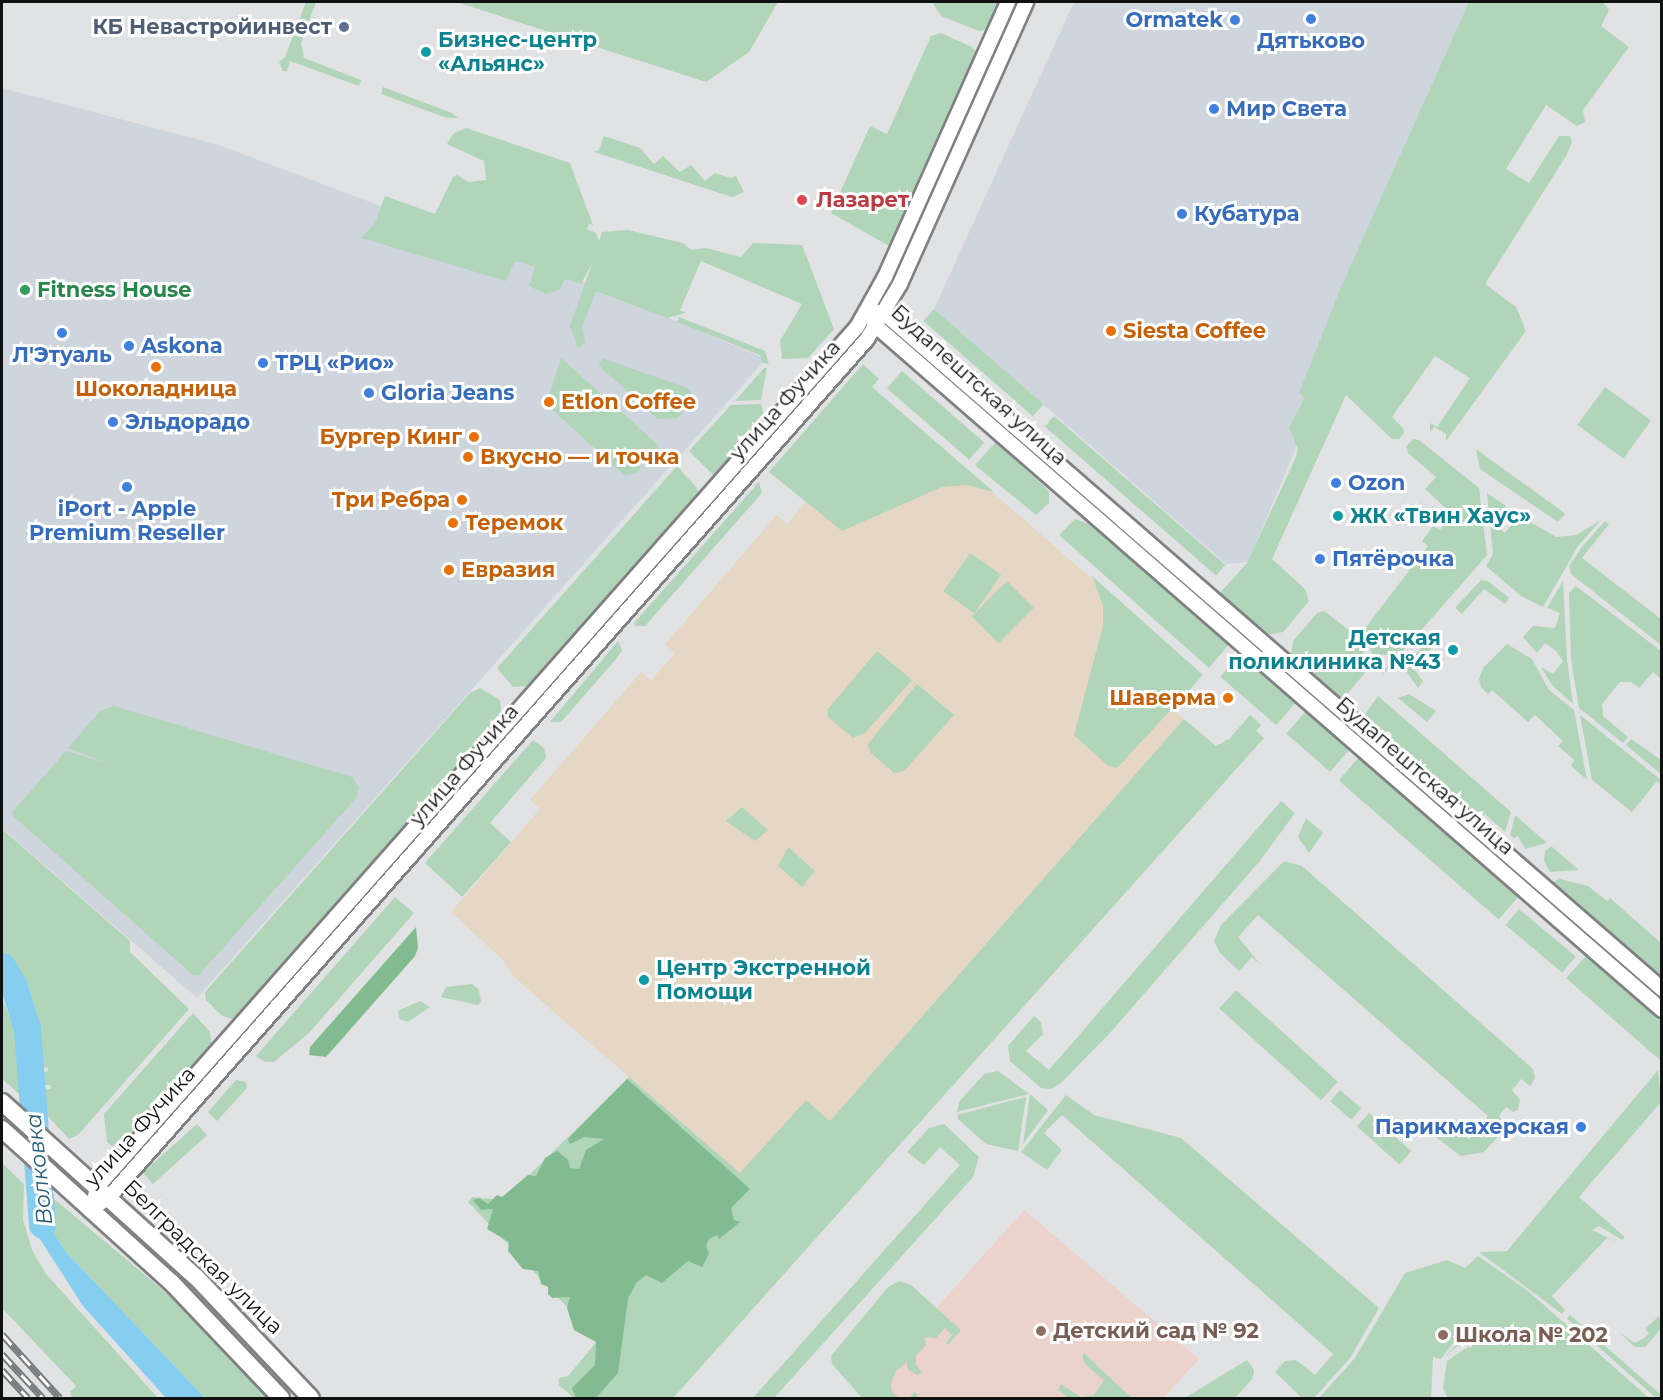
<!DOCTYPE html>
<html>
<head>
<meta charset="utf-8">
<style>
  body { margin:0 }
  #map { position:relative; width:1663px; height:1400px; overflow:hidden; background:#e1e2e4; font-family:Montserrat,sans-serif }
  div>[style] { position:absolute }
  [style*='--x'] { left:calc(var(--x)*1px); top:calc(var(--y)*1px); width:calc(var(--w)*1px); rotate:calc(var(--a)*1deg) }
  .built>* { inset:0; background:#cfd5dd }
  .education>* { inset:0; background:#ebd2cb }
  .medical>* { inset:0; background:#e6d6c4 }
  .green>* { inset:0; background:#b1d5b8; transform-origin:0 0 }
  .forest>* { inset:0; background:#82bb8f }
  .water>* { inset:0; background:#86cef0 }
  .river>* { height:27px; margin:-13.5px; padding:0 13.5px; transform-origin:13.5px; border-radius:13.5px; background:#86cef0 }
  .roads { filter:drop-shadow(2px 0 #808183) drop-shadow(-2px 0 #808183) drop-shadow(0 2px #808183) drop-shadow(0 -2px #808183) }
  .minor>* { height:14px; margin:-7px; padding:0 7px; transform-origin:7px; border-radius:7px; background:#fff }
  .tertiary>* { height:16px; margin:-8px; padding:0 8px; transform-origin:8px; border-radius:8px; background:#fff }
  .rail>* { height:7px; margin-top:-3.5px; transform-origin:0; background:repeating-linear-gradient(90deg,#fff 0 14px,#797a7b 0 28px); box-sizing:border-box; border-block:2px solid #797a7b }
  .dots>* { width:16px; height:16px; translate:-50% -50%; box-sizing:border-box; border:3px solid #fff; border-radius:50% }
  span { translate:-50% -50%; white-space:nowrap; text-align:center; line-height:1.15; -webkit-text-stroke:6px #fff; paint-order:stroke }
  .shop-label { font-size:21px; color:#366cbe; font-weight:700 }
  .right { translate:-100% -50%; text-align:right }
  .left { translate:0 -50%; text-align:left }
  .service-label { font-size:21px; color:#4e5e75; font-weight:700 }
  .culture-label { font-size:21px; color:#0d838f; font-weight:700 }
  .health-label { font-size:21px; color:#be3a42; font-weight:700 }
  .leisure-label { font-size:21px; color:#27864d; font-weight:700 }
  .food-label { font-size:21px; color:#c56008; font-weight:700 }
  .street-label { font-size:21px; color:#101111 }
  .education-label { font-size:21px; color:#785e54; font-weight:700 }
  .water-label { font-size:22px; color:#255d75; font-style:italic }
  .frame { position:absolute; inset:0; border:3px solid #101111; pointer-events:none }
</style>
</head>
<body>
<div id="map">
  <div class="built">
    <div style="clip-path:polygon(1074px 2px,1484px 2px,1248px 562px,1226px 564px,934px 309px)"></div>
    <div style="clip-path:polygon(2px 88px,219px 145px,588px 284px,766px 359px,197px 998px,2px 828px)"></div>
  </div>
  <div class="education">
    <div style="clip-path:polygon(1024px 1210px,1199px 1359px,1163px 1398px,872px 1398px,864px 1389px)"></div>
  </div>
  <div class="medical">
    <div style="clip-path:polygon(891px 404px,1192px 666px,1172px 709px,1184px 719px,830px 1121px,806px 1100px,740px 1174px,514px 977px,502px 959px,451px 912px,540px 809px,530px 800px,641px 672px,651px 680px,675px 653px,665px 644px,777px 515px,787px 524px)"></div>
  </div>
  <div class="green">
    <div style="clip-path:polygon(306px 2px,316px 2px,301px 43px,304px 58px,361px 80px,359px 86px,290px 61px,287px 71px,283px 71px,279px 62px,285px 57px)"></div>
    <div style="clip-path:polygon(456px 2px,778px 2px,749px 52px,706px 82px)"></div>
    <div style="clip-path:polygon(932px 2px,1000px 2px,988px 29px,979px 31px,941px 16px)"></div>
    <div style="clip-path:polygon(1469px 2px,1603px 2px,1609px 10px,1601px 26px,1629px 47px,1583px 110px,1585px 122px,1577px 126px,1546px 105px,1506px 169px,1529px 183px,1559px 136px,1570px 136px,1572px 142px,1566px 156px,1485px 284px,1516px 307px,1526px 331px,1446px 441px,1446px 434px,1434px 427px,1430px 433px,1430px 423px,1437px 427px,1470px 378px,1435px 356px,1392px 417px,1403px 428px,1404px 433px,1399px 439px,1392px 439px,1346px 395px,1272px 559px,1305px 589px,1309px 601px,1283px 632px,1268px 635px,1220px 593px,1247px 563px,1296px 457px,1298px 449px,1289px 427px,1305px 398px,1299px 393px,1341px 287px)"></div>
    <div style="clip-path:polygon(941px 33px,972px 47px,977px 53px,891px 247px,831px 213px,870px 126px,887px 134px,931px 36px)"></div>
    <div style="clip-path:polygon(383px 87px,452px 113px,458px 118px,447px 118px,381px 94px)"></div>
    <div style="clip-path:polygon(466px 128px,570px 163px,593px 225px,589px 224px,587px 229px,596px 233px,599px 241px,602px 232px,628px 230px,683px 243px,691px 250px,706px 248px,741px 257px,753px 243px,802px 245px,834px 329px,808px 358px,782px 359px,780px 341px,802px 304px,701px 261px,680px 310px,686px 313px,667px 318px,596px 291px,582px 327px,585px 343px,578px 348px,570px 326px,593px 261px,581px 284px,565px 279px,559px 290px,546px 294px,529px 286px,535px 267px,515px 261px,506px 281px,361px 238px,375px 223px,385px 196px,435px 214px,453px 177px,457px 175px,469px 182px,486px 180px,484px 161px,447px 144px,453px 134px)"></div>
    <div style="clip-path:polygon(604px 136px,640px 148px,654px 164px,663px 156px,680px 172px,691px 165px,705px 181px,715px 173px,730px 178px,736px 176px,744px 192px,732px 197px,594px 152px,599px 150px)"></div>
    <div style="left:934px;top:309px;width:145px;height:16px;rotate:41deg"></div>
    <div style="clip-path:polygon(679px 317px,765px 351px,769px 364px,762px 363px,760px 355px,677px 322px)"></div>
    <div style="clip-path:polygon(561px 358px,657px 444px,659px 447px,651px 457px,642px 450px,633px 460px,641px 468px,636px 473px,624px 475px,546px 404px)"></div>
    <div style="clip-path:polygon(602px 358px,690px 389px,694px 400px,678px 418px,658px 419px,599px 366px)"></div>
    <div style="clip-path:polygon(863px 364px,879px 379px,872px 387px,994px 492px,967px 485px,942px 487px,842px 531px,769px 472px)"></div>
    <div style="clip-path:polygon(764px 368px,767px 368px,761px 400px,735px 401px)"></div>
    <div style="left:902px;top:371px;width:109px;height:23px;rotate:41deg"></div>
    <div style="left:1605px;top:387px;width:57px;height:47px;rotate:36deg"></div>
    <div style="clip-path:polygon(761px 404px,765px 418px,714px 476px,689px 451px,731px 405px)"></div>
    <div style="left:1054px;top:416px;width:227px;height:14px;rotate:41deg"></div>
    <div style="clip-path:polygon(1413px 439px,1419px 440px,1479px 488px,1487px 555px,1382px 675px,1389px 663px,1387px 656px,1383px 654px,1375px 661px,1363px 631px,1428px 546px,1422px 541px,1433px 526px,1440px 530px,1452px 514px,1425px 489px,1436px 477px,1408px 453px,1406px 446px)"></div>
    <div style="clip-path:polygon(996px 442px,1049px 491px,1049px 503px,1036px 515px,975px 465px)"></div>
    <div style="clip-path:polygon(1476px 449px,1559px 509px,1565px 514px,1558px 522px,1480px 469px)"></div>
    <div style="clip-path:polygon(677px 466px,697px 488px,698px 494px,528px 686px,513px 687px,497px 668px)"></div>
    <div style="clip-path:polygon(759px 482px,762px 493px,645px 626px,636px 626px,634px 623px)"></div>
    <div style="clip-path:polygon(1487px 493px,1506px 506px,1493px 523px,1505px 533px,1519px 515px,1556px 537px,1576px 535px,1601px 520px,1578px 546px,1543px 607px,1521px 596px,1486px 566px,1493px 554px)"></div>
    <div style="clip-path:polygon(1075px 519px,1092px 525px,1229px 644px,1209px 668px,1059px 535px)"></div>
    <div style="clip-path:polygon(1605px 521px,1609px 524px,1582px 558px,1661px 619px,1661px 645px,1571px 574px,1569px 566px,1582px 547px)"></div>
    <div style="left:970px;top:553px;width:38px;height:47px;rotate:35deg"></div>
    <div style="clip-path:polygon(1092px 576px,1203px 675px,1117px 768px,1107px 765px,1074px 735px,1103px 626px,1103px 605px)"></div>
    <div style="clip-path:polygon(1481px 580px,1488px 581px,1509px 598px,1505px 604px,1484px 589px,1462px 614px,1455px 608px)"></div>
    <div style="left:1007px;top:581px;width:38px;height:50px;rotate:45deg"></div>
    <div style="clip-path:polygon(1563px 581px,1567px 659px,1573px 704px,1552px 685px,1541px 667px,1553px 674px,1563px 661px,1556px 651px,1545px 643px,1537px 653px,1523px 637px,1533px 626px,1555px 628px,1560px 613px,1547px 608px)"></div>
    <div style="clip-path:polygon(1576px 586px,1661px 651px,1661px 679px,1653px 672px,1639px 688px,1631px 682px,1620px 682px,1602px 704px,1603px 716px,1628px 737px,1623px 743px,1579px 708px,1571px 659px,1569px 593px)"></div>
    <div style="clip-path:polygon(1324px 611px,1358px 637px,1369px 668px,1347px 694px,1357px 703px,1353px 708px,1291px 655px,1293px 641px,1317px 613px)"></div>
    <div style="clip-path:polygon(1430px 638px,1436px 643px,1414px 669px,1423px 681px,1418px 688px,1404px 668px)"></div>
    <div style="clip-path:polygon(618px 641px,622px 650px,617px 658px,561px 722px,550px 722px)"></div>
    <div style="clip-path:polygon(1507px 644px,1532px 659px,1549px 690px,1574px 710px,1587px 780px,1571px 766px,1574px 760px,1558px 746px,1563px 741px,1535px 715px,1528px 722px,1492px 690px,1488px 694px,1481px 687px,1479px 679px,1484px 667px)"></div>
    <div style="clip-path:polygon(877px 651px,912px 680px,865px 733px,853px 738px,828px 717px,827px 710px)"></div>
    <div style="left:1240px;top:654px;width:74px;height:30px;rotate:41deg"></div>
    <div style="clip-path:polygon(917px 684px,954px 715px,904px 771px,894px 773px,871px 753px,867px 745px)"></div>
    <div style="clip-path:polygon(480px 688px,500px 700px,502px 716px,237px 1017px,231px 1019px,221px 1015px,206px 1000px,205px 992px,470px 693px)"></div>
    <div style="clip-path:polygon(1409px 694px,1436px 711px,1427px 722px,1398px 698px)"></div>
    <div style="clip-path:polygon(1378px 696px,1511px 812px,1505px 832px,1485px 814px,1480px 819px,1363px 717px)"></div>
    <div style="clip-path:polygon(114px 706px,352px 777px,359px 787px,357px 797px,199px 975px,193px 975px,13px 816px,13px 811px,66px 751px,109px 764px,68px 748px,100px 711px)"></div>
    <div style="left:1306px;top:711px;width:58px;height:30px;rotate:41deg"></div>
    <div style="clip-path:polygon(1250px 715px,1261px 725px,1256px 731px,1264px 738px,673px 1398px,574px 1398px,559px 1385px,559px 1378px,568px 1376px,598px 1340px,468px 1202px,472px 1197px,504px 1200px,629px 1077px,740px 1173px,806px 1100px,830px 1121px,1184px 719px,1216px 746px,1229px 739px)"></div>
    <div style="clip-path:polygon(1580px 715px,1661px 780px,1661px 785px,1657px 781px,1632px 812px,1592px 780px)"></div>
    <div style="clip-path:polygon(1631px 739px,1661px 760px,1661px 774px,1626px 745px)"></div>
    <div style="clip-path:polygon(533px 740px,544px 748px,546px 758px,490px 823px,511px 842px,462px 897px,425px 863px)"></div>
    <div style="left:1359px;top:757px;width:212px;height:31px;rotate:41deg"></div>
    <div style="clip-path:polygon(1281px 801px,1295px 813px,1259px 862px,1109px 1034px,1061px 1083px,1051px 1089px,1041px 1088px,1010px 1061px,1008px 1046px,1034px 1016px,1041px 1022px,1043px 1034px,1026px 1051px,1049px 1070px)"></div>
    <div style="clip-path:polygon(742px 807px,768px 830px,755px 841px,726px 821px)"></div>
    <div style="clip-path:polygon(1515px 815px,1547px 843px,1525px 849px,1518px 836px,1514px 838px,1510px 835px)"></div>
    <div style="clip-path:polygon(1306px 818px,1323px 833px,1309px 853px,1298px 837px)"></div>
    <div style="clip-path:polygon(2px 829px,130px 941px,130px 952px,189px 1009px,78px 1135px,69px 1139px,44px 1112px,43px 1090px,51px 1089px,50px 1085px,41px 1085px,41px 1073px,48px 1071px,48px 1067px,40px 1068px,34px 1015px,20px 979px,2px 954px)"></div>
    <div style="clip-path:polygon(1551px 846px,1579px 870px,1550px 872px,1544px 861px,1545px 851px)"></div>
    <div style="clip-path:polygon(788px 847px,815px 871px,802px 887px,778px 866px)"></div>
    <div style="clip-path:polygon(1284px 861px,1302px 866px,1533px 1069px,1535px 1078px,1530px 1086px,1521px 1079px,1512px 1090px,1520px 1100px,1518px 1110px,1513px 1112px,1506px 1107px,1499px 1116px,1507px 1127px,1484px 1152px,1461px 1156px,1433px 1135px,1424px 1133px,1435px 1121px,1444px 1129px,1457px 1129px,1469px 1139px,1488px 1116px,1258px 915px,1238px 937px,1261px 965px,1252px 957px,1239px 971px,1220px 953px,1214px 941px,1221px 925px)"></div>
    <div style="clip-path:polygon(1560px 879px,1588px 886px,1607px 901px,1610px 898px,1661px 943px,1661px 977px,1552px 882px)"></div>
    <div style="clip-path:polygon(395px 897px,414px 913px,309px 1033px,274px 1062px,265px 1062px,256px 1056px)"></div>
    <div style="left:1519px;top:909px;width:74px;height:21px;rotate:40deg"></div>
    <div style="clip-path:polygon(1587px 955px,1661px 1020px,1661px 1061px,1566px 978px)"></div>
    <div style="clip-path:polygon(472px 984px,479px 990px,481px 1002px,478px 1005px,441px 997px,446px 987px)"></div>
    <div style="left:1236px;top:990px;width:137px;height:25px;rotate:42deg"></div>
    <div style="clip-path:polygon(2px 999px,20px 1042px,26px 1100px,2px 1079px)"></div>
    <div style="clip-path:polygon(420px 1001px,430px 1007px,408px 1022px,399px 1019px,398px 1011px)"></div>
    <div style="clip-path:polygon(193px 1013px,210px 1032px,212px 1045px,118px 1151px,107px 1142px,104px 1114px)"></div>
    <div style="clip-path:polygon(1658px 1070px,1661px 1102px,1579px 1197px,1625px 1237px,1622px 1240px,1599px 1226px,1592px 1230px,1619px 1243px,1607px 1238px,1552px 1296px,1565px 1310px,1562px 1314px,1479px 1252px,1507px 1251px)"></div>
    <div style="clip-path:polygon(998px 1071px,1029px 1094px,957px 1112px,959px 1102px,984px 1074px)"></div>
    <div style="clip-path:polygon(236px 1080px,246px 1082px,247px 1088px,217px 1121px,208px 1112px)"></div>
    <div style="left:1340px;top:1090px;width:28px;height:15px;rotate:41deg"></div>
    <div style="clip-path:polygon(1030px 1094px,1048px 1110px,1023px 1144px)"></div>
    <div style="clip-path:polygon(1066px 1095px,1094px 1115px,1181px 1138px,1379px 1308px,1350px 1358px,1314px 1398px,1302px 1398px,1275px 1372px,1285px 1361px,1296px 1360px,1315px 1375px,1333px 1354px,1062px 1115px,1044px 1133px,1062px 1150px,1047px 1170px,1021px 1152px)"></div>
    <div style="clip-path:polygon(1026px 1097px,1018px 1151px,986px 1144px,958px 1119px,957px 1115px)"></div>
    <div style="left:1369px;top:1113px;width:57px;height:18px;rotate:42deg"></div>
    <div style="left:197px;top:1124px;width:15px;height:73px;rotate:48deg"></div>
    <div style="clip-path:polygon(944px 1124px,979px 1157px,973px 1177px,774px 1398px,753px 1398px,960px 1165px,940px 1147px,924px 1165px,907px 1152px,929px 1128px)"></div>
    <div style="clip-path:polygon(2px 1163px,24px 1184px,23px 1220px,33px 1252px,46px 1274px,158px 1398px,72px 1398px,70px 1392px,76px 1386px,2px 1308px)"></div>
    <div style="clip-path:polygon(48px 1194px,170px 1296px,267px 1398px,205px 1398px,66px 1252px,49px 1226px)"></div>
    <div style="clip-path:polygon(1478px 1256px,1528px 1291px,1649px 1398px,1448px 1398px,1443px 1389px,1447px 1361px,1481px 1338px,1459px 1345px,1444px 1357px,1456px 1345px,1491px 1330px,1458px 1337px,1441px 1359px,1433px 1357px,1431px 1398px,1319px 1398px,1355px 1358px,1405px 1273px,1447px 1260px,1465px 1268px)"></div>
    <div style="clip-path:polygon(899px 1281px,911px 1285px,961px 1330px,948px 1345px,946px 1343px,952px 1335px,945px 1328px,936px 1338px,925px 1337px,926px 1345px,916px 1356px,916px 1365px,922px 1373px,917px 1375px,908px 1370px,907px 1362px,896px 1371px,891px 1383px,892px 1392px,899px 1398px,910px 1398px,914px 1392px,918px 1394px,916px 1398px,862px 1398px,832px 1364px,831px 1356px,888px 1287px)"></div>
    <div style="clip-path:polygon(1570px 1315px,1661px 1395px,1661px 1398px,1656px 1398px,1567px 1319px)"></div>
    <div style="clip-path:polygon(1659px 1316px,1661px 1329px,1645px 1347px,1635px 1347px,1620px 1333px,1635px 1343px,1644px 1338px,1649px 1333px,1645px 1329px)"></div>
    <div style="clip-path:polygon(1084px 1353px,1123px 1390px,1133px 1398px,1068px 1398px,1058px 1390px,1061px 1384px,1081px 1397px,1094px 1395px,1104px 1380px,1086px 1365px,1082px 1357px)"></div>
    <div style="clip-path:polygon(1247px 1360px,1254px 1370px,1253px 1378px,1235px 1398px,1185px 1398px)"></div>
  </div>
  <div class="forest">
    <div style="clip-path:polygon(416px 927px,418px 948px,415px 956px,326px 1057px,309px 1055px,310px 1047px)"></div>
    <div style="clip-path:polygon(627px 1079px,750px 1189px,731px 1208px,734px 1220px,740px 1222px,719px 1239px,717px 1235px,709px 1239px,706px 1246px,709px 1254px,702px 1267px,688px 1261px,662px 1283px,646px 1275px,636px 1283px,628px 1299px,618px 1373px,596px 1398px,576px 1398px,572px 1388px,595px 1365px,596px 1342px,574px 1330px,567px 1308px,570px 1297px,552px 1298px,548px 1294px,548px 1287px,541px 1284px,538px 1271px,523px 1269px,508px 1251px,509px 1242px,487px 1229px,493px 1209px,481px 1210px,473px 1200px,479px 1198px,488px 1204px,497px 1195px,502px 1197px,528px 1175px,536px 1176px,545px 1158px,557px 1151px,568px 1160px,570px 1168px,579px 1169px,586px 1150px,604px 1139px,584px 1137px,570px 1144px,568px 1139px)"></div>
  </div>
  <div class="water">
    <div style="clip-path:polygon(32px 1184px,48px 1194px,49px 1226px,66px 1252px,205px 1398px,166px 1398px,83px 1306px,38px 1236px)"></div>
  </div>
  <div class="river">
    <div style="--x:2;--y:966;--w:21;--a:59"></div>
    <div style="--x:13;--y:984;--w:47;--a:72.7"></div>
    <div style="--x:27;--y:1029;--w:196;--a:85.6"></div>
  </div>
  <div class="roads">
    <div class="minor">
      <div style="--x:877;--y:312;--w:7;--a:8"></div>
      <div style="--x:884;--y:313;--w:1031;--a:40.99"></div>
      <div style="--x:872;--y:318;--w:9;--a:63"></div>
      <div style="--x:876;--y:326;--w:1042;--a:41.03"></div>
      <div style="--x:95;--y:1196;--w:10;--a:-73"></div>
      <div style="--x:98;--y:1186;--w:1146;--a:-48.54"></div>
      <div style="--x:857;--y:327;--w:57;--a:-60.8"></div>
      <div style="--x:885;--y:277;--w:301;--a:-65.9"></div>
      <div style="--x:90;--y:1210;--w:23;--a:-34"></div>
      <div style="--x:109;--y:1197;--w:1145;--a:-48.54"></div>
      <div style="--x:867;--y:339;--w:64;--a:-59"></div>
      <div style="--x:900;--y:284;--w:309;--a:-65.9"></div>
    </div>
    <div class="tertiary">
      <div style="--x:2;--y:1102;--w:261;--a:42.1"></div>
      <div style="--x:196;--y:1277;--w:167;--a:46.5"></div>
      <div style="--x:2;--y:1129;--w:228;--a:42.2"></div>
      <div style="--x:171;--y:1282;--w:160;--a:46.5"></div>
    </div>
  </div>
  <div class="rail">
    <div style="--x:2;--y:1334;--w:86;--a:47.8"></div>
    <div style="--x:2;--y:1354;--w:60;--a:47"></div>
    <div style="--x:2;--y:1370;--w:38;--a:47"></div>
  </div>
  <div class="dots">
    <div style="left:1311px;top:19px;background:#3f7fe0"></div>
    <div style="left:1235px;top:20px;background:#3f7fe0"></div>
    <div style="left:344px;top:27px;background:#5c6f8a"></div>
    <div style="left:426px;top:52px;background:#0f9aa8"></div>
    <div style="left:1214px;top:109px;background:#3f7fe0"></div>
    <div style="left:802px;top:200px;background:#e0444e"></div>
    <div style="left:1182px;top:214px;background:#3f7fe0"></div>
    <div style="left:25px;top:290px;background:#2e9e5b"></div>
    <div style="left:1111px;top:331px;background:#e8710a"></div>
    <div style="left:62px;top:333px;background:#3f7fe0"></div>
    <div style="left:129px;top:346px;background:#3f7fe0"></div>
    <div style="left:263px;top:363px;background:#3f7fe0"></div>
    <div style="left:156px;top:367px;background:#e8710a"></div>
    <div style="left:369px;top:393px;background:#3f7fe0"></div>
    <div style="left:549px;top:402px;background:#e8710a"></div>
    <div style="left:113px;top:422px;background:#3f7fe0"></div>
    <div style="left:474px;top:437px;background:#e8710a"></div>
    <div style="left:468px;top:457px;background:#e8710a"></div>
    <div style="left:1336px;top:483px;background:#3f7fe0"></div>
    <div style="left:127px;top:487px;background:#3f7fe0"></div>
    <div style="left:462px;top:500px;background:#e8710a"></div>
    <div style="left:1338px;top:516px;background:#0f9aa8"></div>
    <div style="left:453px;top:523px;background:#e8710a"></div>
    <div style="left:1320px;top:559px;background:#3f7fe0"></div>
    <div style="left:449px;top:570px;background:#e8710a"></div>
    <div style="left:1453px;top:650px;background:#0f9aa8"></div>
    <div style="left:1228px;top:698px;background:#e8710a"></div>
    <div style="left:644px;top:980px;background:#0f9aa8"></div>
    <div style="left:1581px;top:1127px;background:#3f7fe0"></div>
    <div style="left:1041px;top:1331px;background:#8d6e63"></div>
    <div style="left:1443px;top:1335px;background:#8d6e63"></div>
  </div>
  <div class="shop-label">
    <span class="right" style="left:1223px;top:20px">Ormatek</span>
    <span style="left:1311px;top:41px">Дятьково</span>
    <span class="left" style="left:1226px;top:109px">Мир Света</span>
    <span class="left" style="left:1194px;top:214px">Кубатура</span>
    <span class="left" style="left:141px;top:346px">Askona</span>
    <span style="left:62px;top:355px">Л'Этуаль</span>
    <span class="left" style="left:275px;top:363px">ТРЦ «Рио»</span>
    <span class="left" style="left:381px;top:393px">Gloria Jeans</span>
    <span class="left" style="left:125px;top:422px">Эльдорадо</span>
    <span class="left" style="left:1348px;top:483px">Ozon</span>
    <span style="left:127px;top:521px">iPort - Apple<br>Premium Reseller</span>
    <span class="left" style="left:1332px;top:559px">Пятёрочка</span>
    <span class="right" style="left:1569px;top:1127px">Парикмахерская</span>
  </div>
  <div class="service-label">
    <span class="right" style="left:332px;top:27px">КБ Невастройинвест</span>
  </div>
  <div class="culture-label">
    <span class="left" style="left:438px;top:52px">Бизнес-центр<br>«Альянс»</span>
    <span class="left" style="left:1350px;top:516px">ЖК «Твин Хаус»</span>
    <span class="right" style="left:1441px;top:650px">Детская<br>поликлиника №43</span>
    <span class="left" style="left:656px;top:980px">Центр Экстренной<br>Помощи</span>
  </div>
  <div class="health-label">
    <span class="left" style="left:816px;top:200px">Лазарет</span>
  </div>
  <div class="leisure-label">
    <span class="left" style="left:37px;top:290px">Fitness House</span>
  </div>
  <div class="food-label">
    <span class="left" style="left:1123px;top:331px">Siesta Coffee</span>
    <span style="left:156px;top:389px">Шоколадница</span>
    <span class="left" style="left:561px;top:402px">Etlon Coffee</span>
    <span class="right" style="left:462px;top:437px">Бургер Кинг</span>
    <span class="left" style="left:480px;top:457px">Вкусно — и точка</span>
    <span class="right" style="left:450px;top:500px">Три Ребра</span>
    <span class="left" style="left:465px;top:523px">Теремок</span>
    <span class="left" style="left:461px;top:570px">Евразия</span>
    <span class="right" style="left:1216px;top:698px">Шаверма</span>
  </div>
  <div class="street-label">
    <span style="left:979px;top:385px;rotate:42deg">Будапештская улица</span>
    <span style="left:785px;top:400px;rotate:-48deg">улица Фучика</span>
    <span style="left:464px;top:765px;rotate:-49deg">улица Фучика</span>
    <span style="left:1425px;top:776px;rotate:41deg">Будапештская улица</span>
    <span style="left:140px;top:1127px;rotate:-48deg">улица Фучика</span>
    <span style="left:203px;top:1257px;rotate:44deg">Белградская улица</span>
  </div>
  <div class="education-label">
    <span class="left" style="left:1053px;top:1331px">Детский сад № 92</span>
    <span class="left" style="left:1455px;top:1335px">Школа № 202</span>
  </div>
  <div class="water-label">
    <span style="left:39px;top:1169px;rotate:-96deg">Волковка</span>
  </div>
  <div class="frame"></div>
</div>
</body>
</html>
